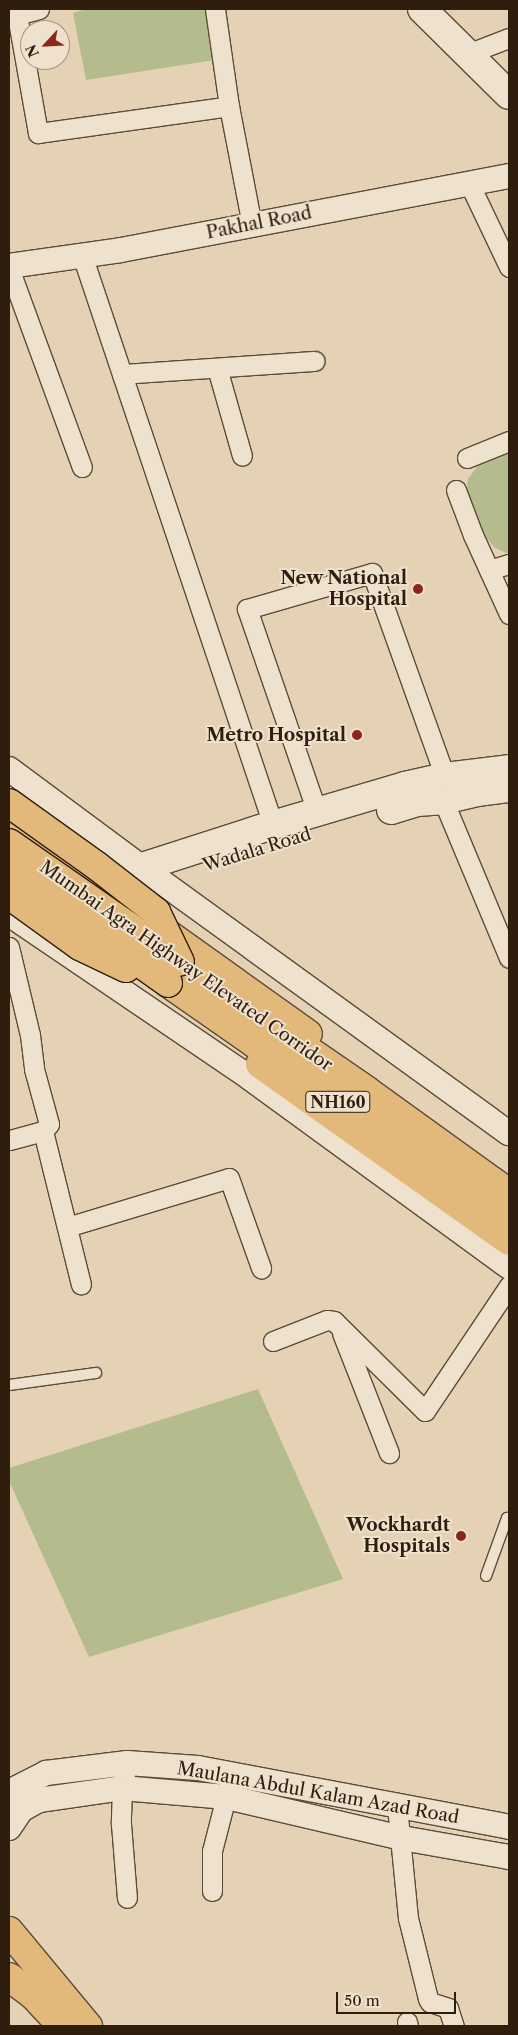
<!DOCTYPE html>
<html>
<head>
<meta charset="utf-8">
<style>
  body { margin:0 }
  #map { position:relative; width:518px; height:2035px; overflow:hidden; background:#e5d2b5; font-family:"Libre Caslon Text",serif }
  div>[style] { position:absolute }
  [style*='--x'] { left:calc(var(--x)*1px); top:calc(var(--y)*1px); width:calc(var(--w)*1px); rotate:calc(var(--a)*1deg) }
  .green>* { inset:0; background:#b4bc8e }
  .roads { filter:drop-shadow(1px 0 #5c4b38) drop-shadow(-1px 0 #5c4b38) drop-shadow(0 1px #5c4b38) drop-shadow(0 -1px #5c4b38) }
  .service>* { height:10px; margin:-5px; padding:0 5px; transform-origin:5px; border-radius:5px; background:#eee2cf }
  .minor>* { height:19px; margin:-9.5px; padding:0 9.5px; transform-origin:9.5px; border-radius:9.5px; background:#eee2cf }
  .tertiary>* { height:24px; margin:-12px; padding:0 12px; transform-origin:12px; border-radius:12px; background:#eee2cf }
  .secondary>* { height:28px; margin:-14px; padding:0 14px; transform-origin:14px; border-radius:14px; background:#eee2cf }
  .primary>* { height:28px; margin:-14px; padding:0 14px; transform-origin:14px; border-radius:14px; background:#e2b97a }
  .trunk>* { height:28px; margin:-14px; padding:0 14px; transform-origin:14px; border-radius:14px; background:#e2b97a }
  .motorway>* { height:28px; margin:-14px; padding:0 14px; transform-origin:14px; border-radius:14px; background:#e2b97a }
  .bridges { filter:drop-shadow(1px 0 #2f1e0e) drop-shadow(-1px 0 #2f1e0e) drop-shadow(0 1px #2f1e0e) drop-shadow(0 -1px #2f1e0e) }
  .motorway-bridge>* { height:28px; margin:-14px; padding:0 14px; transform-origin:14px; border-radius:14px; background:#e2b97a }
  .dots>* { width:14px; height:14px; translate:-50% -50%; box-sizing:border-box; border:2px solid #eee2cf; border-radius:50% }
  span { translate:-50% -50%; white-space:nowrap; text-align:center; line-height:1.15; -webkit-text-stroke:4px #eee2cf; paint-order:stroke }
  .shield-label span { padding:1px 4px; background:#eee2cf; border:1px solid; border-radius:4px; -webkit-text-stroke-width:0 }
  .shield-label { font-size:16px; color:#2f1e0e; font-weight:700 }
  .street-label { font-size:18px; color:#2f1e0e }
  .poi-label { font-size:18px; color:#2f1e0e; font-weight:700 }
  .right { translate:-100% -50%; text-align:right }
  .frame { position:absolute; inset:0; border:10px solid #2f1e0e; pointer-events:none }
  .north { position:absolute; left:20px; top:20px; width:50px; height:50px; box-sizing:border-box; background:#eee2cf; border:1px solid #a29482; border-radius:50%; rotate:245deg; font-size:14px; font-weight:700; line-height:20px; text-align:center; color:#2f1e0e }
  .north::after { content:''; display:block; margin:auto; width:18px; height:22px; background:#8f2418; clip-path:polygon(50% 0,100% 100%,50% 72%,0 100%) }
  .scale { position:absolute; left:336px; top:1992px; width:120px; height:22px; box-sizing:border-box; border:2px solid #2f1e0e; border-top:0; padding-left:6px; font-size:15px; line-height:18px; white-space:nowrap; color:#2f1e0e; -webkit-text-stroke:4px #eee2cf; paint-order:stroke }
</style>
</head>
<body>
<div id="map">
  <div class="green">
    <div style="clip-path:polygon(86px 9px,208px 9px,215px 60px,86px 80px,73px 13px)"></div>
    <div style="clip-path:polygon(509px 452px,509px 554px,495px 548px,482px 533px,466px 496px,468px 479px,479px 464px)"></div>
    <div style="clip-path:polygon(258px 1389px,343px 1579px,89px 1657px,9px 1481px,9px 1468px)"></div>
  </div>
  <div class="roads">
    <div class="service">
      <div style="--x:9;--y:1385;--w:88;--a:-7.9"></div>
      <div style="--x:486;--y:1576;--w:62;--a:-70.1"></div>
      <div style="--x:507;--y:1518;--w:2;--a:0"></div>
    </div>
    <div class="minor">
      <div style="--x:215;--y:9;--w:98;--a:81.8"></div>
      <div style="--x:229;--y:106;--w:121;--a:79.1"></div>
      <div style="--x:17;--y:15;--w:120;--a:79.9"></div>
      <div style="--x:38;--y:133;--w:193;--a:-8"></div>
      <div style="--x:9;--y:17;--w:31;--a:-15"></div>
      <div style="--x:467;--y:54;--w:45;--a:-20.9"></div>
      <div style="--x:469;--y:183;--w:93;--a:64.5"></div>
      <div style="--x:82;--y:255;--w:601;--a:71.47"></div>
      <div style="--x:9;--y:268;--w:212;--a:69.9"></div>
      <div style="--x:217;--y:368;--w:91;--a:74.1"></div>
      <div style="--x:122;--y:374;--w:193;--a:-3.9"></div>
      <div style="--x:467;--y:458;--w:45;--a:-22"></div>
      <div style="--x:456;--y:490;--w:48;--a:69.3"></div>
      <div style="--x:473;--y:535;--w:87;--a:65.5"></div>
      <div style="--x:489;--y:570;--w:21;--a:-17"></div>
      <div style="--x:443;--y:800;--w:171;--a:67.3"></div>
      <div style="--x:317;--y:812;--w:215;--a:-109"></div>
      <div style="--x:247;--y:609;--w:130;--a:-16.1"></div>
      <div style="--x:372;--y:573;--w:217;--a:70.3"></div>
      <div style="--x:9;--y:947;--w:90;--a:76.6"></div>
      <div style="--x:30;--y:1035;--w:34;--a:83"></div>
      <div style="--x:34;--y:1069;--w:57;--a:74.7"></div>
      <div style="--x:49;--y:1124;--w:9;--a:131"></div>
      <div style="--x:43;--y:1131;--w:35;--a:165"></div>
      <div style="--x:43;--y:1131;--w:158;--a:76.1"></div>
      <div style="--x:67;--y:1227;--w:169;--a:-16.8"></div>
      <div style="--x:229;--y:1178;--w:96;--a:70.4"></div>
      <div style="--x:342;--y:1333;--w:129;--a:68.6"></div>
      <div style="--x:273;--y:1341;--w:58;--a:-21.3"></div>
      <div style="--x:327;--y:1320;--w:7;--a:8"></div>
      <div style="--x:334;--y:1321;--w:128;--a:44.7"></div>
      <div style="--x:425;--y:1411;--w:151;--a:-56.1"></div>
      <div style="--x:127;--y:1763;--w:25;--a:101"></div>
      <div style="--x:122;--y:1788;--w:36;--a:92"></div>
      <div style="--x:121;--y:1824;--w:74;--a:85.4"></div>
      <div style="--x:397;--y:1806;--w:113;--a:84.4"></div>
      <div style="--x:408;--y:1918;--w:83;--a:76.1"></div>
      <div style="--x:428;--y:1999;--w:4;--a:56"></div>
      <div style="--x:430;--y:2002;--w:19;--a:18"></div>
      <div style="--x:448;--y:2008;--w:19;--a:72"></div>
      <div style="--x:212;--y:1891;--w:40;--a:-90"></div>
      <div style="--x:212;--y:1851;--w:68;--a:-75.6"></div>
      <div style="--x:407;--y:2022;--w:4;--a:76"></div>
    </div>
    <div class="tertiary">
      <div style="--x:9;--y:266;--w:113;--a:-8.1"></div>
      <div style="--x:121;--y:250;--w:395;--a:-10.8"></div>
      <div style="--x:9;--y:769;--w:164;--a:36.6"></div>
      <div style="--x:141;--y:867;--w:454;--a:35.9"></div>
      <div style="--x:9;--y:914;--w:292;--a:34.2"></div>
      <div style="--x:250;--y:1078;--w:321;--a:36.1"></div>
      <div style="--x:9;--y:1792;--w:42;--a:-27.2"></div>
      <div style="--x:46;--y:1773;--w:82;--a:-7"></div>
      <div style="--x:127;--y:1763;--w:71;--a:4"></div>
      <div style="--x:198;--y:1768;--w:317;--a:10.7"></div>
      <div style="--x:9;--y:1828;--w:22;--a:-56"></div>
      <div style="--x:21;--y:1810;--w:21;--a:-29"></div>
      <div style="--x:39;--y:1800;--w:84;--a:-8.2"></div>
      <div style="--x:122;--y:1788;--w:105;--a:4.9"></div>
      <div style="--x:227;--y:1797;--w:180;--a:13.2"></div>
      <div style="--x:402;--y:1838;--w:109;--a:10.1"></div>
    </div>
    <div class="secondary">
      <div style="--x:422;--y:9;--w:122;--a:44.7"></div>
      <div style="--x:391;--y:810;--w:27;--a:-17"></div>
      <div style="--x:417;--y:802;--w:26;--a:-4"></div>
      <div style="--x:443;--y:800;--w:35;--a:-13"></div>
      <div style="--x:477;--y:792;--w:31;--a:-7"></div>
      <div style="--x:92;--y:883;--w:190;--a:-17.8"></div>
      <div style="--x:273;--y:825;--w:138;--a:-16.5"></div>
      <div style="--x:405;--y:786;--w:41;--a:-12.7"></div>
      <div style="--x:445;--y:777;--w:64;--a:-7.1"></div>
    </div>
    <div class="primary">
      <div style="--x:9;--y:820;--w:140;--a:35.7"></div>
      <div style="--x:158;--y:927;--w:184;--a:35.5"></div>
      <div style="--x:260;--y:1064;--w:305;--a:35.4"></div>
    </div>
    <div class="trunk">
      <div style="--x:9;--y:1931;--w:124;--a:50.3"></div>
      <div style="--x:9;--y:1977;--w:31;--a:37"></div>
      <div style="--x:34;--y:1996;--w:41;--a:47"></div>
    </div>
    <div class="motorway">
      <div style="--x:180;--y:962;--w:226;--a:34.5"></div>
      <div style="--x:366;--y:1090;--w:176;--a:35.8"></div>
      <div style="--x:168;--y:983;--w:416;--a:34.9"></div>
    </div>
  </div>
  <div class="bridges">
    <div class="motorway-bridge">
      <div style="--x:9;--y:803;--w:108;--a:35.6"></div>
      <div style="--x:97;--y:866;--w:75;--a:37.9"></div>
      <div style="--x:156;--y:912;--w:55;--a:64.4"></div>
      <div style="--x:9;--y:843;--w:207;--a:34.8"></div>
      <div style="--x:9;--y:870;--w:195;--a:35.4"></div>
      <div style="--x:9;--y:895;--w:87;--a:35.7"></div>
      <div style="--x:80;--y:946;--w:51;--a:25.6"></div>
    </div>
  </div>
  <div class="dots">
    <div style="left:418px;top:589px;background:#8f2418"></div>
    <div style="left:357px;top:735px;background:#8f2418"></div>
    <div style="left:461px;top:1536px;background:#8f2418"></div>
  </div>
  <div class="shield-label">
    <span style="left:338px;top:1102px">NH160</span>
  </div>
  <div class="street-label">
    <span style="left:259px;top:223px;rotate:-11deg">Pakhal Road</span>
    <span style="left:257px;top:850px;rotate:-17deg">Wadala Road</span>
    <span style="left:186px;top:966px;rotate:35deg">Mumbai Agra Highway Elevated Corridor</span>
    <span style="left:318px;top:1793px;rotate:10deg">Maulana Abdul Kalam Azad Road</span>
  </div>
  <div class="poi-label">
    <span class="right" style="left:407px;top:589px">New National<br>Hospital</span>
    <span class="right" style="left:346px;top:735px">Metro Hospital</span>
    <span class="right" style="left:450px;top:1536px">Wockhardt<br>Hospitals</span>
  </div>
  <div class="frame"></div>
  <div class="north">N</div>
  <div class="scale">50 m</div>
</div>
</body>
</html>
